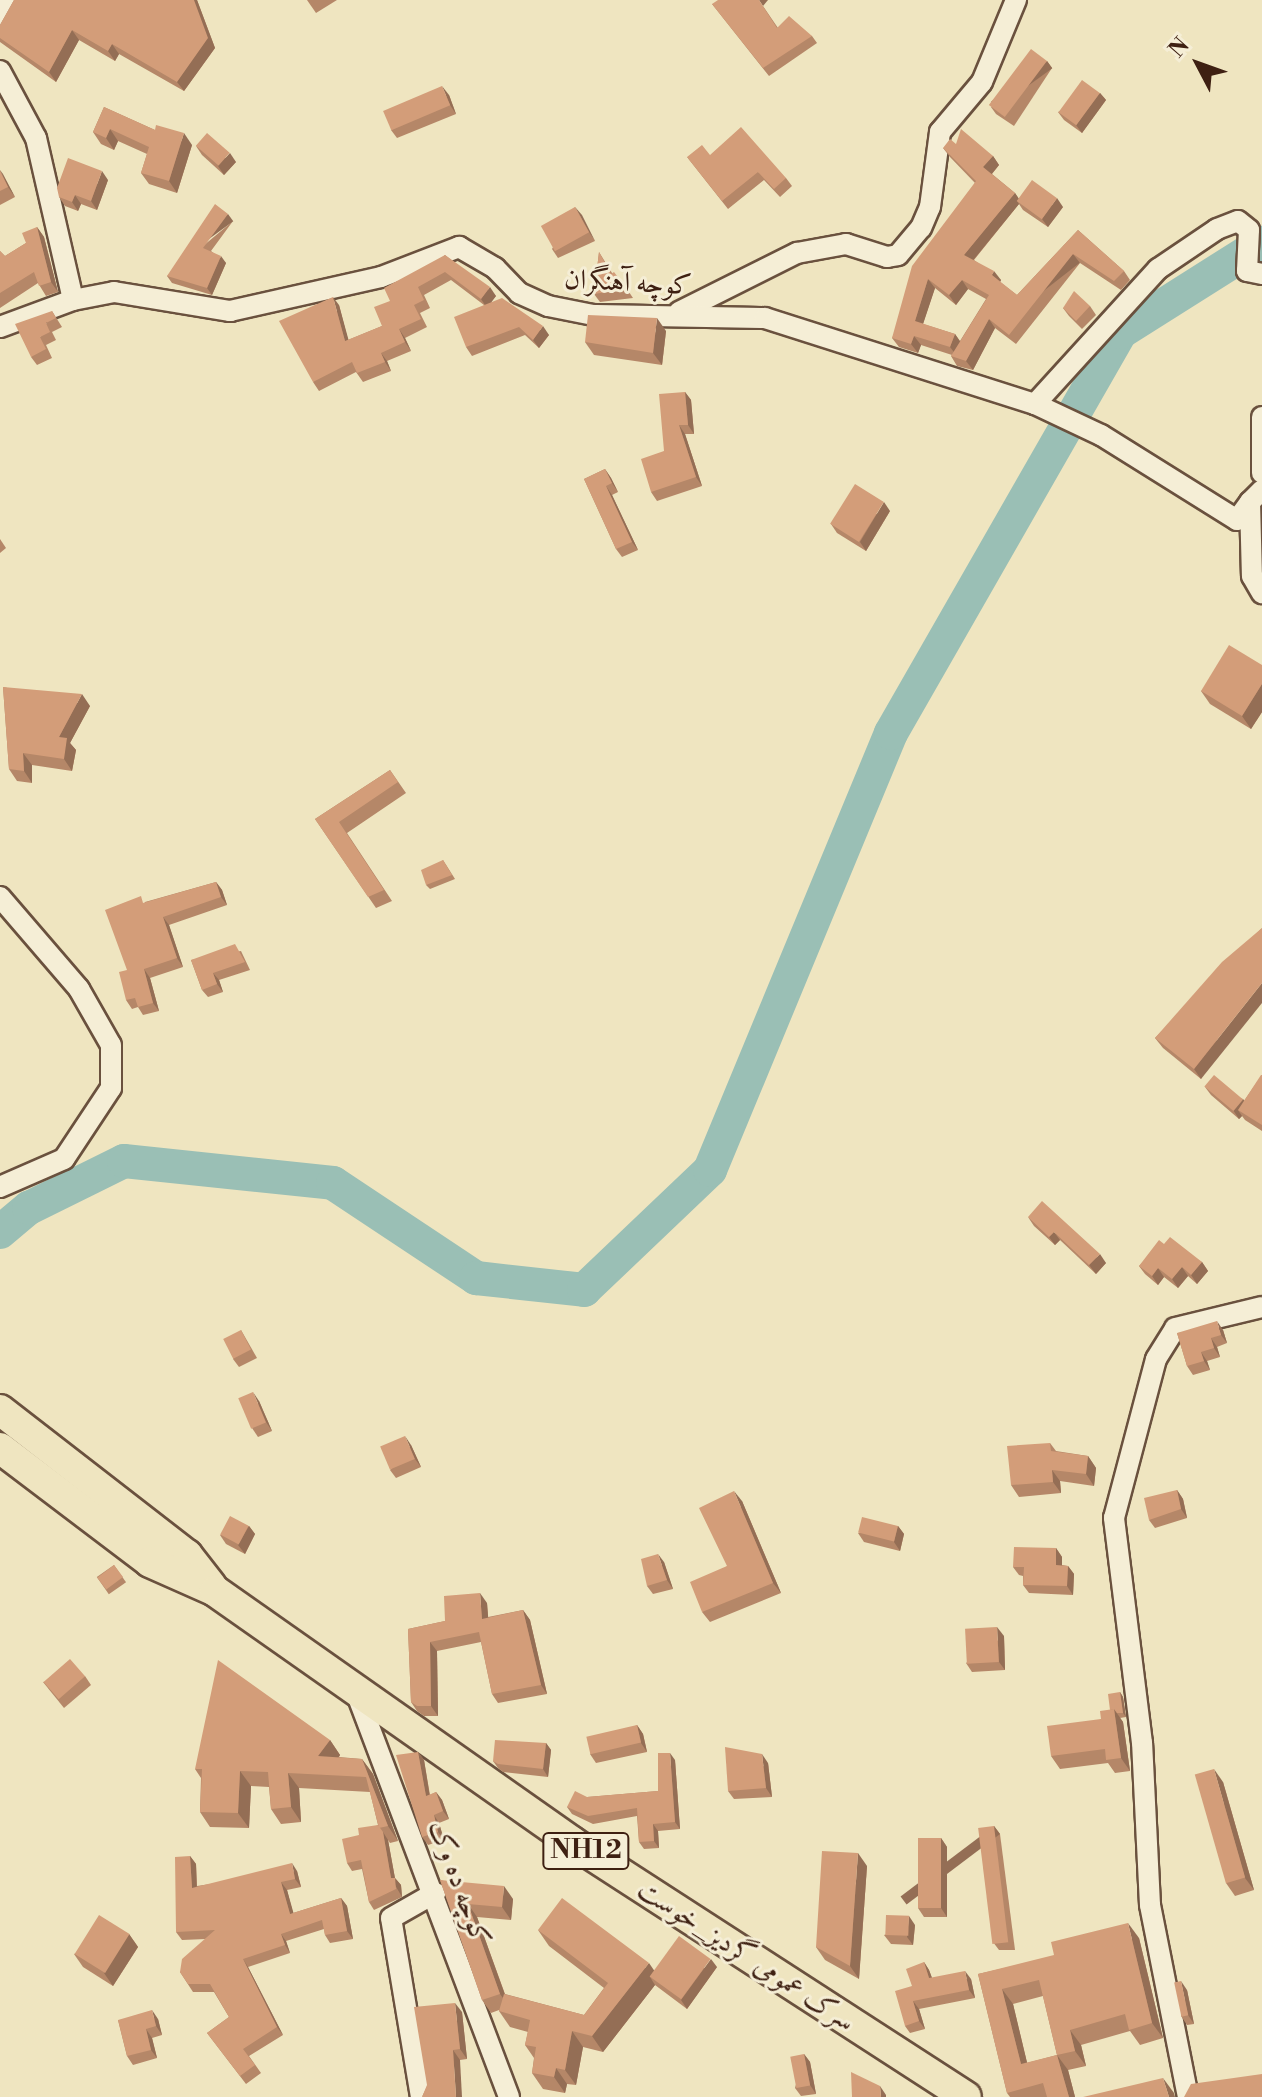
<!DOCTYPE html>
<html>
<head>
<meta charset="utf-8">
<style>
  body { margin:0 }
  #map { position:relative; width:1262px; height:2097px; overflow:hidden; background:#efe5c0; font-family:"Libre Bodoni",Amiri,serif }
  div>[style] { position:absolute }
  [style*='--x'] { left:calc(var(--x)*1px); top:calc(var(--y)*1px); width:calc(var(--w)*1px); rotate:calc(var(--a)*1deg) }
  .river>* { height:34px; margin:-17px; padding:0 17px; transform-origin:17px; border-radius:17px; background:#9abfb5 }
  .roads { filter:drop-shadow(2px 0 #6a513e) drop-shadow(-2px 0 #6a513e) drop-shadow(0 2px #6a513e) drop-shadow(0 -2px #6a513e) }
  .minor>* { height:20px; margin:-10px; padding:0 10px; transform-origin:10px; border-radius:10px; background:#f5eed6 }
  .highway>* { height:30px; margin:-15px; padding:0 15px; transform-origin:15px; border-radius:15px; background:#efe5c0 }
  .wall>* { inset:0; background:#b58768; transform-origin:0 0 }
  .shaded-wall>* { inset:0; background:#946e55; transform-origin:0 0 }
  .building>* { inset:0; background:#d39d79; transform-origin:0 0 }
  span { translate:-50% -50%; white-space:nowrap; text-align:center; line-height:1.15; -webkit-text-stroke:6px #f5eed6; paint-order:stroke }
  .shield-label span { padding:2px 6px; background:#f5eed6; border:2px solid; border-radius:6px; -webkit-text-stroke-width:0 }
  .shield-label { font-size:26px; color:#3e2012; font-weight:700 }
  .street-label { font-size:28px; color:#3e2012 }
  .north { position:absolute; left:1158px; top:24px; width:80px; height:80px; -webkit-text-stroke:6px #f5eed6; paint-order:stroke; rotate:311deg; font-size:22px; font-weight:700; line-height:32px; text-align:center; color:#3e2012 }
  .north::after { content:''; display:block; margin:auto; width:28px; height:36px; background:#3e2012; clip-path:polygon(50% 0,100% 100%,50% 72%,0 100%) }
</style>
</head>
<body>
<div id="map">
  <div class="river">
    <div style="--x:0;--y:1232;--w:38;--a:-40"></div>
    <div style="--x:29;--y:1208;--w:106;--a:-26.3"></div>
    <div style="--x:124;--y:1161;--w:210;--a:6"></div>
    <div style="--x:333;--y:1183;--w:172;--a:33.6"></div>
    <div style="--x:476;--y:1278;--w:109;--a:6.3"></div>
    <div style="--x:584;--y:1290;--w:174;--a:-43.6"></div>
    <div style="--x:710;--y:1170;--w:473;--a:-67.5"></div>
    <div style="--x:891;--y:733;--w:462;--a:-60.2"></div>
    <div style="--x:1121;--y:332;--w:167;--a:-32.3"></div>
  </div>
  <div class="roads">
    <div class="minor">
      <div style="--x:0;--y:22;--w:25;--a:-63"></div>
      <div style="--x:0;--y:71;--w:76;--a:61.8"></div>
      <div style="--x:36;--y:138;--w:166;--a:77.1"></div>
      <div style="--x:679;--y:312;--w:132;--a:-26.6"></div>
      <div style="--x:797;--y:253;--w:50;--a:-10.4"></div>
      <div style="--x:846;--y:244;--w:43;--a:17.6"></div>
      <div style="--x:887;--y:257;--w:11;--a:-10"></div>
      <div style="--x:898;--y:255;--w:35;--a:-50"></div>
      <div style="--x:921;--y:228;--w:23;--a:-67"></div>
      <div style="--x:930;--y:207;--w:76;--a:-82.4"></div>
      <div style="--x:940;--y:132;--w:65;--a:-50"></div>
      <div style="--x:982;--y:82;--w:89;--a:-67.5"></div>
      <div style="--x:0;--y:327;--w:78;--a:-20.3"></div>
      <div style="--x:73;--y:300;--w:42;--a:-11"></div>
      <div style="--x:114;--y:292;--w:118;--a:9.3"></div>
      <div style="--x:230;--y:311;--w:155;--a:-12.7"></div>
      <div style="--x:381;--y:277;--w:84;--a:-21"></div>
      <div style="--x:459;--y:247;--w:42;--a:30.3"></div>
      <div style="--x:495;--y:268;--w:35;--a:46"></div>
      <div style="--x:519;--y:293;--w:32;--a:24"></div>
      <div style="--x:548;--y:306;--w:46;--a:11.3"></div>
      <div style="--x:593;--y:315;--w:172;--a:1"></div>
      <div style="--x:765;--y:318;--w:283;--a:17.7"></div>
      <div style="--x:1035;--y:404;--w:73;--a:25.2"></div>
      <div style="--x:1101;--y:435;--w:160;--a:32"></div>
      <div style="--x:1237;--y:520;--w:22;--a:-54"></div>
      <div style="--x:1035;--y:404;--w:183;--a:-47.7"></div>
      <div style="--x:1158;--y:269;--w:71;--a:-34.1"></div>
      <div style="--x:1217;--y:229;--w:22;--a:-21"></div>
      <div style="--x:1238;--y:221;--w:14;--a:39"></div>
      <div style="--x:1249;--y:230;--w:41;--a:92.8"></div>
      <div style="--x:1247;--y:271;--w:15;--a:11"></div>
      <div style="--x:1262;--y:417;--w:56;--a:90"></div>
      <div style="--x:1262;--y:490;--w:17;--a:135"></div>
      <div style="--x:1250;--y:502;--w:74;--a:88.5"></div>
      <div style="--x:1252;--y:576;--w:20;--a:60"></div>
      <div style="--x:0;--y:897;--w:121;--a:49.3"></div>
      <div style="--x:79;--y:989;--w:64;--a:60.3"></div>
      <div style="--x:111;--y:1045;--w:43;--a:90"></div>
      <div style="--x:111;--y:1088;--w:85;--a:123.5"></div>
      <div style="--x:64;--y:1159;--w:70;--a:156.4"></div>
      <div style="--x:356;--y:1692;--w:433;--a:69.3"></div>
      <div style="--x:421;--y:2097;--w:181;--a:-99.5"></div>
      <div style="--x:391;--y:1918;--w:51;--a:-29.6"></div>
      <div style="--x:1188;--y:2097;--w:196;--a:-101.2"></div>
      <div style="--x:1150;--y:1905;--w:162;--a:-92.8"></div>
      <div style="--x:1142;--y:1743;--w:227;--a:-97.1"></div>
      <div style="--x:1114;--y:1518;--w:164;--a:-75.2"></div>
      <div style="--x:1156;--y:1359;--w:36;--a:-58"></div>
      <div style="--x:1175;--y:1328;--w:89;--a:-13.6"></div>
    </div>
    <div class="highway">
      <div style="--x:0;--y:1410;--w:237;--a:37.8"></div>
      <div style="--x:187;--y:1555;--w:39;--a:52"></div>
      <div style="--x:0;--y:1448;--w:188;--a:37.2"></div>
      <div style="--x:150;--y:1562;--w:71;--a:24"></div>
      <div style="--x:215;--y:1591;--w:436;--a:35.1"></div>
      <div style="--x:572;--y:1842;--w:469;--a:32.9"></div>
    </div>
  </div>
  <div class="wall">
    <div style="clip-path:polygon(14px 0,197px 0,215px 48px,184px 91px,119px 54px,115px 61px,79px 40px,56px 82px,0 42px,0 25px)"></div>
    <div style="clip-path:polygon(307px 0,337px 0,316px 13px)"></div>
    <div style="clip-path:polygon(712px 4px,763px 6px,778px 28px,812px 36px,817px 43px,769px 76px)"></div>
    <div style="clip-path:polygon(1047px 61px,1052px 68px,1014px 126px,996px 114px,991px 107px)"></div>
    <div style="clip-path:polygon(1100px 93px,1106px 100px,1082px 133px,1064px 120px,1058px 112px)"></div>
    <div style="clip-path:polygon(449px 95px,456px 114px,397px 138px,391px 130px)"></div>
    <div style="clip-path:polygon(104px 107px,155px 130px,192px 145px,177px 193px,149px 184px,141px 173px,147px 154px,118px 141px,114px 150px,101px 144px,93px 132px)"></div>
    <div style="clip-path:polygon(196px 146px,236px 162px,224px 175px,202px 155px)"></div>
    <div style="clip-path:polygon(evenodd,943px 148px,993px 156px,999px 165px,992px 174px,1015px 193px,1019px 199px,1063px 207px,1048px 227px,1023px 210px,1019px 204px,974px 260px,1001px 280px,1000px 282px,1017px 295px,1078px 230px,1124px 271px,1130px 280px,1121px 290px,1080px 263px,1016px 344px,995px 328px,973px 370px,957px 366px,951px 356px,952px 355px,921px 345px,918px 353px,899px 347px,892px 338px,975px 183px,950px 157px,943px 148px,935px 288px,956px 305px,968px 289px,986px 299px,960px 341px,955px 334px,923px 324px,935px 288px)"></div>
    <div style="clip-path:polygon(687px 157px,786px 178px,792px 186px,780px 197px,764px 180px,728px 209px)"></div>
    <div style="clip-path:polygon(0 170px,15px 197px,0 205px)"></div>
    <div style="clip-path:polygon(108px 180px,97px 210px,81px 204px,78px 211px,65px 206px,59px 197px)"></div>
    <div style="clip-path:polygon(575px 207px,595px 241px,558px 258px,552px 249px)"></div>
    <div style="clip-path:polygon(233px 221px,211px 251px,226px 263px,212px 295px,172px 283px,167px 276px)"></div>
    <div style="clip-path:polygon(37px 227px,44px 237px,58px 292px,46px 296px,38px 283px,0 308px,0 251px,5px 256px,26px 243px)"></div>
    <div style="clip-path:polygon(599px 252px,612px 273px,627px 289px,633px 298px,600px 302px,594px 294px)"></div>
    <div style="clip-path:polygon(445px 255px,496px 296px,491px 302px,549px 335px,539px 348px,525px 335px,472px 356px,466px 347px,484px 305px,451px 280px,424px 295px,430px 308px,420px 313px,427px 327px,405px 338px,411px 351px,387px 361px,391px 371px,363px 382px,356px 372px,319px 391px,313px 382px,339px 305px,348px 340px,382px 326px,390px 301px)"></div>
    <div style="clip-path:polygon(1090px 306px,1096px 315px,1082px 329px,1069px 316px,1063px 308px)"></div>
    <div style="clip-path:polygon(52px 311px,62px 327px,52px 332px,56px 340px,46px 345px,52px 358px,37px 365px,31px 357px)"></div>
    <div style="clip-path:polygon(666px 331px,662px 365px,594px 355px,585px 342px)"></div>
    <div style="clip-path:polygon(685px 392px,691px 400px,694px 434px,685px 434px,702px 486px,657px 501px,651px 492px,664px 451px)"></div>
    <div style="clip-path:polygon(605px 469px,611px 478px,618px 492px,612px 495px,638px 550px,622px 557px,616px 549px,584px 479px)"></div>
    <div style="clip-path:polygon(890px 511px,866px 551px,837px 533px,831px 524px)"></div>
    <div style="clip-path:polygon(0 539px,6px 548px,0 553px)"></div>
    <div style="clip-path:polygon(1262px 665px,1262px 712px,1251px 729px,1210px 704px,1201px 691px)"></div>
    <div style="clip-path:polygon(3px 687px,90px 706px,70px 743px,76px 750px,72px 771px,32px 765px,32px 783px,17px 781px,9px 769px)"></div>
    <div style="clip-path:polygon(390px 770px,406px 793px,347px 833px,392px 901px,376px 908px,315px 819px)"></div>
    <div style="clip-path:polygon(443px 860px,455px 879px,430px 889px,426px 885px)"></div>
    <div style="clip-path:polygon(216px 882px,222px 890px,227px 905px,169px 925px,183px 967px,150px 978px,159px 1011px,143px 1015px,138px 1007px,132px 1009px,126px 1000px,127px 970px,145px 902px)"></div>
    <div style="clip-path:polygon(1262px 928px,1201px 1079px,1163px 1048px,1155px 1038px)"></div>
    <div style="clip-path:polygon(241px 951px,250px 970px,219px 980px,223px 992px,208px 997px,202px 990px,191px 960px)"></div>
    <div style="clip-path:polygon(1262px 1075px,1262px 1131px,1245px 1120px,1242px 1116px,1239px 1119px,1211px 1095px,1205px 1087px,1243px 1099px,1244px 1101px)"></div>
    <div style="clip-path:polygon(1028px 1217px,1106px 1263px,1096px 1274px,1060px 1240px,1055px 1245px,1034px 1226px)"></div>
    <div style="clip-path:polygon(1164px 1244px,1202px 1262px,1208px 1271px,1197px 1284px,1188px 1276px,1178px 1288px,1164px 1277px,1158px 1285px,1145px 1274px,1139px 1266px)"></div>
    <div style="clip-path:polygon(241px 1330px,257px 1358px,239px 1367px,233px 1359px)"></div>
    <div style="clip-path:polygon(1223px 1330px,1227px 1343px,1217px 1347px,1220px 1357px,1207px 1361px,1210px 1370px,1193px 1375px,1187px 1366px,1177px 1333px)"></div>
    <div style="clip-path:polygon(259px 1401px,272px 1431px,258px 1437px,252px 1428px)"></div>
    <div style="clip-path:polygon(1050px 1443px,1056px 1451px,1088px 1456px,1096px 1468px,1094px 1486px,1060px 1481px,1061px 1493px,1019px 1497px,1011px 1485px)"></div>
    <div style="clip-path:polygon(411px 1445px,421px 1467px,396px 1478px,390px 1470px)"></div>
    <div style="clip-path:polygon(1177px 1490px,1183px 1499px,1187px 1518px,1155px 1528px,1149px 1520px)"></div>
    <div style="clip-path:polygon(742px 1501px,781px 1593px,710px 1622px,702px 1612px,727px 1566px)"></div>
    <div style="clip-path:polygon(249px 1526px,255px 1534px,245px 1554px,226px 1544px,220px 1535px)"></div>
    <div style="clip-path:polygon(898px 1526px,904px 1534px,900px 1551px,864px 1542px,858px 1533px)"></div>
    <div style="clip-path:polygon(1056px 1548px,1062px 1557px,1062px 1565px,1068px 1566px,1074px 1574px,1073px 1595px,1029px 1593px,1023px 1585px,1023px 1576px,1019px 1575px,1013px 1567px)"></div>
    <div style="clip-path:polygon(664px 1562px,673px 1589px,653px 1594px,647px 1586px)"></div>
    <div style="left:114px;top:1565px;width:21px;height:21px;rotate:55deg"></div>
    <div style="clip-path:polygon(487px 1603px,488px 1617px,523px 1610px,530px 1620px,547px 1694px,498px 1703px,492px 1694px,481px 1642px,437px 1651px,438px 1716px,424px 1716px,417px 1711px,411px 1702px,408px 1629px,445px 1621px)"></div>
    <div style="clip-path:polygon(1004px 1636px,1005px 1670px,972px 1672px,966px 1663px)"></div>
    <div style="clip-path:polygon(85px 1676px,91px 1685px,64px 1708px,43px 1682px)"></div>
    <div style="clip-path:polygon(1120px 1692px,1123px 1697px,1126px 1717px,1120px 1718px,1123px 1722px,1130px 1771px,1115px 1773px,1108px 1763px,1060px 1769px,1051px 1756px,1101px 1719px,1110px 1710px)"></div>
    <div style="clip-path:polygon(637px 1725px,643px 1734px,647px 1752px,596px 1763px,590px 1754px)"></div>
    <div style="clip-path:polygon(330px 1740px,340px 1755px,339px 1757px,362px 1759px,373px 1774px,398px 1841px,390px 1843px,388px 1840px,395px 1878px,401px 1885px,402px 1897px,374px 1910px,369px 1902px,362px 1869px,352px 1871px,347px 1863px,359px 1835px,378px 1825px,370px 1792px,299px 1788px,301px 1822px,281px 1824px,271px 1809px,269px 1787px,251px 1786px,249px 1828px,210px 1827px,200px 1812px,201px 1778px,195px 1769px)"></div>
    <div style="clip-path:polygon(546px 1743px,551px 1750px,548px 1777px,503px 1772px,498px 1768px,493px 1761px)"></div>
    <div style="clip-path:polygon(418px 1752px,424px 1760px,430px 1795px,436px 1792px,442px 1800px,449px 1819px,439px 1823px,444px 1840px,428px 1845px,422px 1837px)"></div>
    <div style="clip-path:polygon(675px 1760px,680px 1829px,658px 1831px,659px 1848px,644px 1849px,639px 1842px,637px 1816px,593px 1824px,572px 1814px,567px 1807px,587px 1797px,658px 1791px)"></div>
    <div style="clip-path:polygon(768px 1763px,772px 1797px,734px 1799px,728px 1791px)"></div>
    <div style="clip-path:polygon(1223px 1782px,1254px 1890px,1235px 1896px,1226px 1883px)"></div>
    <div style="clip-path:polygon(994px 1826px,1000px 1834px,1015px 1950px,999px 1950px,993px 1942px)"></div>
    <div style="clip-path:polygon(941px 1838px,947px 1847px,947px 1917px,924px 1917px,918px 1908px)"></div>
    <div style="clip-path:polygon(190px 1856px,196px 1864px,197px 1886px,297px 1871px,301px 1887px,287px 1890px,293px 1913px,341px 1898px,347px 1906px,353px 1939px,330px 1943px,325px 1935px,324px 1929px,286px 1941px,290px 1953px,248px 1967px,283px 2035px,249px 2056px,261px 2073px,246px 2084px,207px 2033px,229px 2017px,214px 1992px,193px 1992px,180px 1972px,206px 1939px,182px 1940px,176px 1932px)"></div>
    <div style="clip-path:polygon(867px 1866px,859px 1979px,825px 1960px,816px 1947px)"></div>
    <div style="clip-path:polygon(440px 1880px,513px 1899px,511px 1920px,477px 1917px,505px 1994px,584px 2015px,604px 1988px,549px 1946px,538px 1930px,654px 1971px,717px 1967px,687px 2009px,655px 1985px,603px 2052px,583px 2047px,576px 2085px,567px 2084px,565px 2093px,543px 2089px,532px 2073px,534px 2058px,525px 2045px,528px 2032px,510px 2027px,499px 2011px,499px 2010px,491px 2013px,482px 2000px)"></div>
    <div style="clip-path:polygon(915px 1925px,913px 1945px,891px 1944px,884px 1935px)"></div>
    <div style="clip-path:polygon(129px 1934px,138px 1947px,113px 1986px,83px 1967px,74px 1954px)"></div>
    <div style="clip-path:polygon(evenodd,1139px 1938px,1163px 2038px,1140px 2045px,1130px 2031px,1081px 2045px,1086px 2066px,1068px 2070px,1075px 2097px,1010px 2097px,1007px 2093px,978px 1974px,1139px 1938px,1043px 1996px,1057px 2055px,1027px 2063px,1013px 2004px,1043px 1996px)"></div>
    <div style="clip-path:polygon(924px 1962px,929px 1970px,932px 1978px,971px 1979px,975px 1998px,919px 2009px,925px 2029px,910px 2033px,905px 2026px,912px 1986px)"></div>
    <div style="clip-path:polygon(1187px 1990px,1194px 2024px,1187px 2025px,1181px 2016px)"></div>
    <div style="clip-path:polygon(462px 2012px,467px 2059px,460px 2060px,422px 2097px)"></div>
    <div style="clip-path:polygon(158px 2019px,162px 2035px,152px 2038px,157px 2058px,133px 2065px,127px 2056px,118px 2020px)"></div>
    <div style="clip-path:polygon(804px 2054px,810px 2062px,816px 2094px,801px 2096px,795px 2088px)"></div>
  </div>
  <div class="shaded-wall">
    <div style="clip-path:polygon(194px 0,197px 0,215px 48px,184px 91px,177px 82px)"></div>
    <div style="clip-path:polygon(759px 0,768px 0,763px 6px)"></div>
    <div style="clip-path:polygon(72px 30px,79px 40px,56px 82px,49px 72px)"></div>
    <div style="clip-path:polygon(112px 44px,119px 54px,115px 61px,108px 51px)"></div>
    <div style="left:1047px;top:61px;width:9px;height:69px;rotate:54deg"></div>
    <div style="clip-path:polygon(442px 86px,449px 95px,456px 114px,450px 105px)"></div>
    <div style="clip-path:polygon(1100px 93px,1106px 100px,1082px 133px,1076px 125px)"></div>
    <div style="clip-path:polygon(110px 129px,118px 141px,114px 150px,106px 138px)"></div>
    <div style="clip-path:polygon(184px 133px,192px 145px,177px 193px,169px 181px)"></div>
    <div style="clip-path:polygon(230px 153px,236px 162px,224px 175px,218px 166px)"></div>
    <div style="clip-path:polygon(993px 156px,999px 165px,990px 176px,983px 167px)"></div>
    <div style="clip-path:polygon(0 170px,3px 174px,15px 197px,8px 187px)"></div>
    <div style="clip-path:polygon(102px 171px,108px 180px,97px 210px,91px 201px)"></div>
    <div style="clip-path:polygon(1015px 193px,1021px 202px,1017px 201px,1019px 204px,970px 264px,964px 255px)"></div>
    <div style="clip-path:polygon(75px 195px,81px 204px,78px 211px,72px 202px)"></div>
    <div style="clip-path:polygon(1057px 198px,1063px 207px,1048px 227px,1042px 219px)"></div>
    <div style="clip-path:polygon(575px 207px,582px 215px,595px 241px,589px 232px)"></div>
    <div style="left:228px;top:214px;width:9px;height:42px;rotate:54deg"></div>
    <div style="clip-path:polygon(37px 227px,44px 237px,58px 292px,51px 282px)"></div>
    <div style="left:1073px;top:254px;width:11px;height:103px;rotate:52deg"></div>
    <div style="clip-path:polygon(221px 256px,226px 263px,212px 295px,207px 288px)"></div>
    <div style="clip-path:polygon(994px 271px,1001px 280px,999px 284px,992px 275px)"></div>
    <div style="clip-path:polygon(928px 279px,935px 288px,921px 330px,915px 321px)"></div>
    <div style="clip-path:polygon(962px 280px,968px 289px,956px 305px,949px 295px)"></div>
    <div style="clip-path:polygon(490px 287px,496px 296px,487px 308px,481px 299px)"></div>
    <div style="clip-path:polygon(333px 297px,339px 305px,351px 349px,345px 341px)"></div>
    <div style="clip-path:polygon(657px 318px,666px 331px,662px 365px,653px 353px)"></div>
    <div style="clip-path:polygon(989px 319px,995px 328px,973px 370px,966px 361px)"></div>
    <div style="clip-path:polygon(543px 326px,549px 335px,539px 348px,533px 340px)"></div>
    <div style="clip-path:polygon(399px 329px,405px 338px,411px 351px,405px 342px)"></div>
    <div style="clip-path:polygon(955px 334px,961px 343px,957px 356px,950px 347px)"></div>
    <div style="clip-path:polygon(914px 336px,921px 345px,918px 353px,911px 344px)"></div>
    <div style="clip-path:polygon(381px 353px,387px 361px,391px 371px,385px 362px)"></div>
    <div style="clip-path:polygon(685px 392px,691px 400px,694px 434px,688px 425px)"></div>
    <div style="clip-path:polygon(679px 425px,685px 434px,702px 486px,696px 477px)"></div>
    <div style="clip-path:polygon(605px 469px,611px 478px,618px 492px,612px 483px)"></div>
    <div style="clip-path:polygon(606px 486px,612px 495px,638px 550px,632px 542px)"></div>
    <div style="clip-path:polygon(884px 502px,890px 511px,866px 551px,860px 542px)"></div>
    <div style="clip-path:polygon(1262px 684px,1262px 712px,1251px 729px,1242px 716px)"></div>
    <div style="clip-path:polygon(82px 694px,90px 706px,70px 743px,76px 750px,72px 771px,64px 759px,59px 737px)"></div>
    <div style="clip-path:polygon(23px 753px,32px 765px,32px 783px,24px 771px)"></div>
    <div style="clip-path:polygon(216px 882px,222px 890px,227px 905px,221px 897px)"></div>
    <div style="clip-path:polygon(163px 917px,169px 925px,183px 967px,177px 958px)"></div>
    <div style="clip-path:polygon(144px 969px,150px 978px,159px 1011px,153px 1003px)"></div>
    <div style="clip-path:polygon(213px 973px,219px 980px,223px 992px,217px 984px)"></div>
    <div style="clip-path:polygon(1262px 983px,1262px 1003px,1201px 1079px,1194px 1069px)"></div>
    <div style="clip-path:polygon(1243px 1099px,1249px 1108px,1238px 1110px,1242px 1116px,1239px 1119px,1233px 1110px)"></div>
    <div style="clip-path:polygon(1054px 1232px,1060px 1240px,1055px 1245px,1049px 1237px)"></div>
    <div style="clip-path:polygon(1100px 1254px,1106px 1263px,1096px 1274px,1089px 1265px)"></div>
    <div style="clip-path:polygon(1202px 1262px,1208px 1271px,1197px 1284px,1191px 1275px)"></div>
    <div style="clip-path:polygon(1182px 1267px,1188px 1276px,1178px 1288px,1172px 1279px)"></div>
    <div style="clip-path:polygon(1158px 1268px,1164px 1277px,1158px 1285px,1152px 1276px)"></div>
    <div style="clip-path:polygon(1217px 1321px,1223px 1330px,1227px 1343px,1221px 1335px)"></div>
    <div style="clip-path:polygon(1211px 1338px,1217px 1347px,1220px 1357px,1214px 1348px)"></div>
    <div style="clip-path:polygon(1201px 1352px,1207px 1361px,1210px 1370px,1204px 1361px)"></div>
    <div style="clip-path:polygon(253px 1392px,259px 1401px,272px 1431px,266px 1422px)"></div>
    <div style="clip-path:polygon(405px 1436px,411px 1445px,421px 1467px,415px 1459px)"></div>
    <div style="clip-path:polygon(1088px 1456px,1096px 1468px,1094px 1486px,1086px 1474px)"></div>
    <div style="clip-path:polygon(1052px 1470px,1060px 1481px,1061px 1493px,1053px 1482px)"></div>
    <div style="clip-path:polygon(1177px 1490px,1183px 1499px,1187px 1518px,1181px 1509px)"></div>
    <div style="clip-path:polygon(734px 1491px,742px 1501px,781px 1593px,773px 1583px)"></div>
    <div style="clip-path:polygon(249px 1526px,255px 1534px,245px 1554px,238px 1545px)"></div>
    <div style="clip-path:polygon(898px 1526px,904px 1534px,900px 1551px,894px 1542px)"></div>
    <div style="clip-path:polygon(1056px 1548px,1062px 1557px,1062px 1574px,1056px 1565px)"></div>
    <div style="clip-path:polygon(658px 1554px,664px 1562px,673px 1589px,667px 1580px)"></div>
    <div style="clip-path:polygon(1068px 1566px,1074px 1574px,1073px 1595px,1067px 1586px)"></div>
    <div style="clip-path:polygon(480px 1593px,487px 1603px,489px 1628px,482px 1619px)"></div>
    <div style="clip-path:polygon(523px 1610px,530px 1620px,547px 1694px,541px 1685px)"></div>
    <div style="clip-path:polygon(997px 1627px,1004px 1636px,1005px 1670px,999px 1662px)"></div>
    <div style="clip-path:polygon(430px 1642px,437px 1651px,438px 1716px,431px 1706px)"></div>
    <div style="clip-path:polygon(1120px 1692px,1123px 1697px,1126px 1717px,1123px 1713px)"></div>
    <div style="clip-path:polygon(1114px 1709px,1123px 1722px,1130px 1771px,1121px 1758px)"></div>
    <div style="clip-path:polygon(637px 1725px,643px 1734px,647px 1752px,641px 1743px)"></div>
    <div style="clip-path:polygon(330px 1740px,340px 1755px,329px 1771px,318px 1756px)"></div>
    <div style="clip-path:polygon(546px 1743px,551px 1750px,548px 1777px,543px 1769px)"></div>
    <div style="clip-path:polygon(418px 1752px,424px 1760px,431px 1804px,426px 1796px)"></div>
    <div style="clip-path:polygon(670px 1753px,675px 1760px,680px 1829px,675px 1822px)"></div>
    <div style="clip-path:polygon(762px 1754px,768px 1763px,772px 1797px,766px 1788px)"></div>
    <div style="clip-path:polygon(362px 1759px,373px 1774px,398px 1841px,388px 1826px)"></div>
    <div style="clip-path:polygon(1214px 1769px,1223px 1782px,1254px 1890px,1245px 1878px)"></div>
    <div style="clip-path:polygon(240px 1771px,251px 1786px,249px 1828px,238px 1813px)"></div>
    <div style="clip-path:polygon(288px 1773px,299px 1788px,301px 1822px,291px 1807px)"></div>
    <div style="clip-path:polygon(436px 1792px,442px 1800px,449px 1819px,443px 1811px)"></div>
    <div style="clip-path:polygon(434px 1815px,439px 1823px,444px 1840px,438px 1832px)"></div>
    <div style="clip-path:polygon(653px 1824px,658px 1831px,659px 1848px,654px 1841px)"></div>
    <div style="left:994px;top:1826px;width:10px;height:117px;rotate:53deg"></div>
    <div style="clip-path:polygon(383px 1832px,388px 1840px,396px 1884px,395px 1878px,401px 1885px,402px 1897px,391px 1878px)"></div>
    <div style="clip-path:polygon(941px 1838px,947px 1847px,947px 1917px,941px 1908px)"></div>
    <div style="clip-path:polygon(858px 1853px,867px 1866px,859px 1979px,850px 1966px)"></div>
    <div style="clip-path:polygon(190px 1856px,196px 1864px,197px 1895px,192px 1888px)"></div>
    <div style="clip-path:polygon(292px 1863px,297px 1871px,301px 1887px,295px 1879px)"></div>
    <div style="clip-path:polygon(281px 1882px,287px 1890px,296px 1922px,290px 1914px)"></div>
    <div style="clip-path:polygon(504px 1886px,513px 1899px,511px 1920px,502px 1907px)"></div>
    <div style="clip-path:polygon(341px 1898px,347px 1906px,353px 1939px,347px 1931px)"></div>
    <div style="clip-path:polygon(468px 1904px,477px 1917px,509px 2006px,500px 1994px)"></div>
    <div style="clip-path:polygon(909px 1916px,915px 1925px,913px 1945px,907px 1937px)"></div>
    <div style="clip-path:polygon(1128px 1923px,1139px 1938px,1163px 2038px,1152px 2023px)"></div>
    <div style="clip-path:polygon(129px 1934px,138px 1947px,113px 1986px,104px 1973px)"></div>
    <div style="clip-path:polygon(281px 1934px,286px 1941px,290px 1953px,285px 1945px)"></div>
    <div style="clip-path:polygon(243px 1959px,248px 1967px,283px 2035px,277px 2027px)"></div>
    <div style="clip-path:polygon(711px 1959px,717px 1967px,687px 2009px,681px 2000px)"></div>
    <div style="clip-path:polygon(924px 1962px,929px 1970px,935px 1986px,929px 1978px)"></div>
    <div style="clip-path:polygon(649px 1963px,660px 1979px,650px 1977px,655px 1985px,603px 2052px,592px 2036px)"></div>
    <div style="clip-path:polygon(965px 1971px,971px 1979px,975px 1998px,969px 1990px)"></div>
    <div style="clip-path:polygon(1181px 1981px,1187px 1990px,1194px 2024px,1188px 2015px)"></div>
    <div style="clip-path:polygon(1002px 1989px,1013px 2004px,1031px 2079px,1021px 2064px)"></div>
    <div style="clip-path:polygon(913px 2001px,919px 2009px,925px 2029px,919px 2021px)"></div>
    <div style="clip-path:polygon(455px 2003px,462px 2012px,467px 2059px,460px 2049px)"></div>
    <div style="clip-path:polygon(152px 2010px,158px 2019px,162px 2035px,156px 2026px)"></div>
    <div style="clip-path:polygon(146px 2029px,152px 2038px,157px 2058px,151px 2050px)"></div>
    <div style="clip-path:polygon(1070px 2030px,1081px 2045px,1086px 2066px,1075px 2051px)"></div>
    <div style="clip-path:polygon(572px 2031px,583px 2047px,576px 2085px,565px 2070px)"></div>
    <div style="clip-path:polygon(453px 2050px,460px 2060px,462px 2097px,456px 2097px)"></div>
    <div style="clip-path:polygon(804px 2054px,810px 2062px,816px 2094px,810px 2085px)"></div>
    <div style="clip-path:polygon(1057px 2055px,1068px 2070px,1075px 2097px,1069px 2097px)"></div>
    <div style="clip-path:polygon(556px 2068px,567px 2084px,565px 2093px,554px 2077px)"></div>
    <div style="clip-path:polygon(1163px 2078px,1174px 2093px,1175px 2097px,1169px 2097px)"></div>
    <div style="clip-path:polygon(880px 2086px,886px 2095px,886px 2097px,881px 2097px)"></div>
  </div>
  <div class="building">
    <div style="clip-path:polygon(14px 0,194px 0,208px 38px,177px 82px,112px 44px,108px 51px,72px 30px,49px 72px,0 38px,0 25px)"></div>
    <div style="clip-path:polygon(718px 0,759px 0,777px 28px,789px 16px,812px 36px,763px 68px,712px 4px)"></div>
    <div style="left:1031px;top:49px;width:20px;height:70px;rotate:37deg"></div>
    <div style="left:1082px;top:80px;width:22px;height:40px;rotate:36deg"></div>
    <div style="left:442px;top:86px;width:21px;height:64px;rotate:67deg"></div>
    <div style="clip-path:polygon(104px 107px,155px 130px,156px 125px,184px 133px,169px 181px,141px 173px,149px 147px,110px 129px,106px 138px,93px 132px)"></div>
    <div style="clip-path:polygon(741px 127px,786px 178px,774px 189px,758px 172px,722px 201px,687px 157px,702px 145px,710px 155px)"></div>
    <div style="clip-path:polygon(961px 129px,993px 156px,983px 167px,1015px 193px,964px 255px,994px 271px,992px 275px,1017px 295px,1078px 230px,1124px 271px,1114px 281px,1073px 254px,1009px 335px,989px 319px,966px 361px,951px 356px,989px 295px,962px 280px,949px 295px,928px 279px,915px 321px,955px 334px,950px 347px,914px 336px,911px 344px,892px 338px,912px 266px,976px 181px,943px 148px,950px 139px,956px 144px)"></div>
    <div style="left:207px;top:133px;width:30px;height:17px;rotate:41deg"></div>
    <div style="clip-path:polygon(68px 158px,102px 171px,91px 201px,75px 195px,72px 202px,59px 197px,57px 188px)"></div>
    <div style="clip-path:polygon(0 171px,8px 187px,0 191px)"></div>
    <div style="left:1032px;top:180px;width:31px;height:26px;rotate:36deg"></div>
    <div style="clip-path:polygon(215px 204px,228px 214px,203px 248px,221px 256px,207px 288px,167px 276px)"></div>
    <div style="left:575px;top:207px;width:29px;height:39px;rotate:61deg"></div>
    <div style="clip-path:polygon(37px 227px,51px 282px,39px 286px,34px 272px,0 293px,0 251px,5px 256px,26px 243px,22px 233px)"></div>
    <div style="clip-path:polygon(599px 252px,611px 274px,614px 272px,627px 289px,594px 294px)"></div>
    <div style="clip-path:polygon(445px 255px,490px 287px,481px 299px,445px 272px,418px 287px,424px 300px,414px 305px,421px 319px,399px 329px,405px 342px,381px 353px,385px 362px,357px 373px,352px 362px,313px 382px,279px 321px,333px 297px,345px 341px,382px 326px,374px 307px,390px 301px,384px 288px)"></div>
    <div style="clip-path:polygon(1074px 291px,1090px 306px,1076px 321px,1063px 308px)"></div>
    <div style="clip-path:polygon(502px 298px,543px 326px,533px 340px,519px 327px,466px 347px,454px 317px)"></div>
    <div style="clip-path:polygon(52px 311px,56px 318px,46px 323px,50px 332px,40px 337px,46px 349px,31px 357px,15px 324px)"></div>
    <div style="clip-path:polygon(588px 315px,657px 318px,653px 353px,585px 342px)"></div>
    <div style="clip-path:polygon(685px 392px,688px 425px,679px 425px,696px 477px,651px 492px,641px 459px,664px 451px,659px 394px)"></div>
    <div style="clip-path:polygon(605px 469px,612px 483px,606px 486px,632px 542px,616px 549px,584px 479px)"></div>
    <div style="left:855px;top:484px;width:34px;height:47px;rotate:32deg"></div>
    <div style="clip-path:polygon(1229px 645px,1262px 665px,1262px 684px,1242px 716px,1201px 691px)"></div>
    <div style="clip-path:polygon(3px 687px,82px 694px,59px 737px,67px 738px,64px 759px,23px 753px,24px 771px,9px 769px)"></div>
    <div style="clip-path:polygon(390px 770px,398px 782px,339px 822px,384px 890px,368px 897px,315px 819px)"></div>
    <div style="clip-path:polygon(443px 860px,452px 875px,426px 885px,421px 870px)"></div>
    <div style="clip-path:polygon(216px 882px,221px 897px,163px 917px,177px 958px,144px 969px,153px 1003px,138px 1007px,135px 998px,126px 1000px,119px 972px,127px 970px,105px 910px,141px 896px,143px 903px)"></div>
    <div style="clip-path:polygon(1262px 928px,1262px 983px,1194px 1069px,1155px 1038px,1222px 962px)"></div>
    <div style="clip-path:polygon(235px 944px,245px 962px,213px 973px,217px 984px,202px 990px,191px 960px)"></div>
    <div style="left:1214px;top:1075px;width:38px;height:15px;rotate:40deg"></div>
    <div style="clip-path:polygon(1261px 1075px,1262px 1075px,1262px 1125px,1238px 1110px)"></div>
    <div style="clip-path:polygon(1042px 1201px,1100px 1254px,1089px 1265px,1054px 1232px,1049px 1237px,1028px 1217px)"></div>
    <div style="clip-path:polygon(1170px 1237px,1202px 1262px,1191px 1275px,1182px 1267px,1172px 1279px,1158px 1268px,1152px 1276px,1139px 1266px,1159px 1240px,1164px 1244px)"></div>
    <div style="clip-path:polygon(1217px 1321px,1221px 1335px,1211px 1338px,1214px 1348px,1201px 1352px,1204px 1361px,1187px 1366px,1177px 1333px)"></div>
    <div style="left:241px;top:1330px;width:22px;height:20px;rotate:63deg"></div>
    <div style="left:253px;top:1392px;width:33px;height:16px;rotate:67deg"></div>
    <div style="left:405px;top:1436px;width:25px;height:27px;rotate:67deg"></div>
    <div style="clip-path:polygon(1050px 1443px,1051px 1451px,1088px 1456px,1086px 1474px,1052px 1470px,1053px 1482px,1011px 1485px,1007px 1446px)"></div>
    <div style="clip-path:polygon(1177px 1490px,1181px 1509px,1149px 1520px,1144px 1498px)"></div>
    <div style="clip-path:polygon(734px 1491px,773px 1583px,702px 1612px,690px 1582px,727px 1566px,699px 1508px)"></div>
    <div style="left:230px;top:1516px;width:21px;height:21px;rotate:28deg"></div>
    <div style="left:862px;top:1517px;width:37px;height:16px;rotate:14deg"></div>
    <div style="clip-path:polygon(1014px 1547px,1056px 1548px,1056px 1565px,1068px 1566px,1067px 1586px,1023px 1585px,1024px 1567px,1013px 1567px)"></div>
    <div style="clip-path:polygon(658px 1554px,667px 1580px,647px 1586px,641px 1559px)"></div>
    <div style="left:114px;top:1565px;width:15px;height:21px;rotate:53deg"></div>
    <div style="clip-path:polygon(480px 1593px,482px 1619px,523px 1610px,541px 1685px,492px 1694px,479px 1632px,430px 1642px,431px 1706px,417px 1706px,411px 1702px,408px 1629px,445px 1621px,444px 1596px)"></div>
    <div style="left:997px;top:1627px;width:35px;height:32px;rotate:87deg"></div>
    <div style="left:70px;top:1659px;width:23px;height:35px;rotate:49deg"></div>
    <div style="clip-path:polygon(218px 1660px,330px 1740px,318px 1756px,362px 1759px,388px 1826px,379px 1828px,366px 1777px,288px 1773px,291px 1807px,271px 1809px,268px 1772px,240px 1771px,238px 1813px,200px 1812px,202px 1769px,195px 1769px)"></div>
    <div style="clip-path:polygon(1120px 1692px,1123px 1713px,1117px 1713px,1114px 1709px,1110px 1710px,1108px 1694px)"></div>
    <div style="clip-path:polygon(1114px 1709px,1121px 1758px,1106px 1760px,1105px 1749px,1051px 1756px,1047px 1726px,1101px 1719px,1100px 1711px)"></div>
    <div style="left:637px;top:1725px;width:18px;height:52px;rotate:77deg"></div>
    <div style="clip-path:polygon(495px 1740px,546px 1743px,543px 1769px,498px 1764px,493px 1761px)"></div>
    <div style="clip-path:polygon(725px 1747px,762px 1754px,766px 1788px,728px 1791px)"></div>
    <div style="clip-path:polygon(418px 1752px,426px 1796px,436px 1792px,443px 1811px,434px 1815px,438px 1832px,422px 1837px,396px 1755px)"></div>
    <div style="clip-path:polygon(658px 1753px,670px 1753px,675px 1822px,653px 1824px,654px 1841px,639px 1842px,637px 1808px,588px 1816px,567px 1807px,575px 1791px,587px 1797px,658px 1791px)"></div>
    <div style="left:1214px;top:1769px;width:113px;height:20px;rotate:74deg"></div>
    <div style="clip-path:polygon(378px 1825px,383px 1832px,391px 1878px,395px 1878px,396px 1889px,369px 1902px,361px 1860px,347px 1863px,342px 1839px,359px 1835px,358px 1828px)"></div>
    <div style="left:994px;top:1826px;width:117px;height:16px;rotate:83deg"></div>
    <div style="left:918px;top:1838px;width:23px;height:70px"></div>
    <div style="clip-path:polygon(822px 1851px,858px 1853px,850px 1966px,816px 1947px)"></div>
    <div style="clip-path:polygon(190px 1856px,192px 1888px,292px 1863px,295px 1879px,281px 1882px,290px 1914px,341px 1898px,347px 1931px,325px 1935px,322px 1920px,281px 1934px,285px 1945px,243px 1959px,277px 2027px,243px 2049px,255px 2065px,240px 2076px,207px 2033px,229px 2017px,210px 1984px,188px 1984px,180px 1972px,182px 1959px,215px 1930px,176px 1932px,175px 1857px)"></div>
    <div style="clip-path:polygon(440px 1880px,504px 1886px,502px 1907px,468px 1904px,500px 1994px,482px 2000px)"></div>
    <div style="clip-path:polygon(562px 1898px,649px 1963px,592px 2036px,572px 2031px,565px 2070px,556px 2068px,554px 2077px,532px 2073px,536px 2047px,525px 2045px,530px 2020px,499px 2011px,504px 1994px,584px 2015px,608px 1983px,538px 1930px)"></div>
    <div style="left:99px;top:1915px;width:36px;height:46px;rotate:32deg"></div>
    <div style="left:886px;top:1915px;width:23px;height:20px;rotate:2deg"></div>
    <div style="clip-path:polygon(evenodd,1128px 1923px,1152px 2023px,1129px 2030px,1125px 2014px,1070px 2030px,1075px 2051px,1057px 2055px,1069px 2097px,1047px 2097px,1043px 2083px,1007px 2093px,978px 1974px,1054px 1955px,1051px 1942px,1128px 1923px,1039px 1980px,1057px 2055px,1021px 2064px,1002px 1989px,1039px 1980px)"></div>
    <div style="left:679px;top:1936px;width:39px;height:50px;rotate:36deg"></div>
    <div style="clip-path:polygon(924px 1962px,929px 1978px,965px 1971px,969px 1990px,913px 2001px,919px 2021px,905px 2026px,895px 1991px,912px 1986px,906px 1969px)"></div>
    <div style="left:1181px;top:1981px;width:35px;height:7px;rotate:78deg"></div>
    <div style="clip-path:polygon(455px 2003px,460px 2049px,453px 2050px,456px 2097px,422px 2097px,427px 2085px,414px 2007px)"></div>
    <div style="clip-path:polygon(152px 2010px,156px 2026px,146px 2029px,151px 2050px,127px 2056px,118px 2020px)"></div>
    <div style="left:804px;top:2054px;width:32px;height:14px;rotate:79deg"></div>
    <div style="clip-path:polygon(851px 2072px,880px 2086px,881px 2097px,852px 2097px)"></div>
    <div style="clip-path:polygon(1262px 2074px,1262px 2097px,1184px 2097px,1191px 2084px)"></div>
    <div style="clip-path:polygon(1163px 2078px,1169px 2097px,1083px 2097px)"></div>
  </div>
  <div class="shield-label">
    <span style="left:586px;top:1851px">NH12</span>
  </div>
  <div class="street-label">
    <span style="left:628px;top:283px;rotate:3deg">کوچه آهنگران</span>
    <span style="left:459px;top:1883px;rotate:70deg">کوچه ده وک</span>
    <span style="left:746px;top:1956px;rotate:33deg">سرک عمومی گردیز_خوست</span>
  </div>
  <div class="north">N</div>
</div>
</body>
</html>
